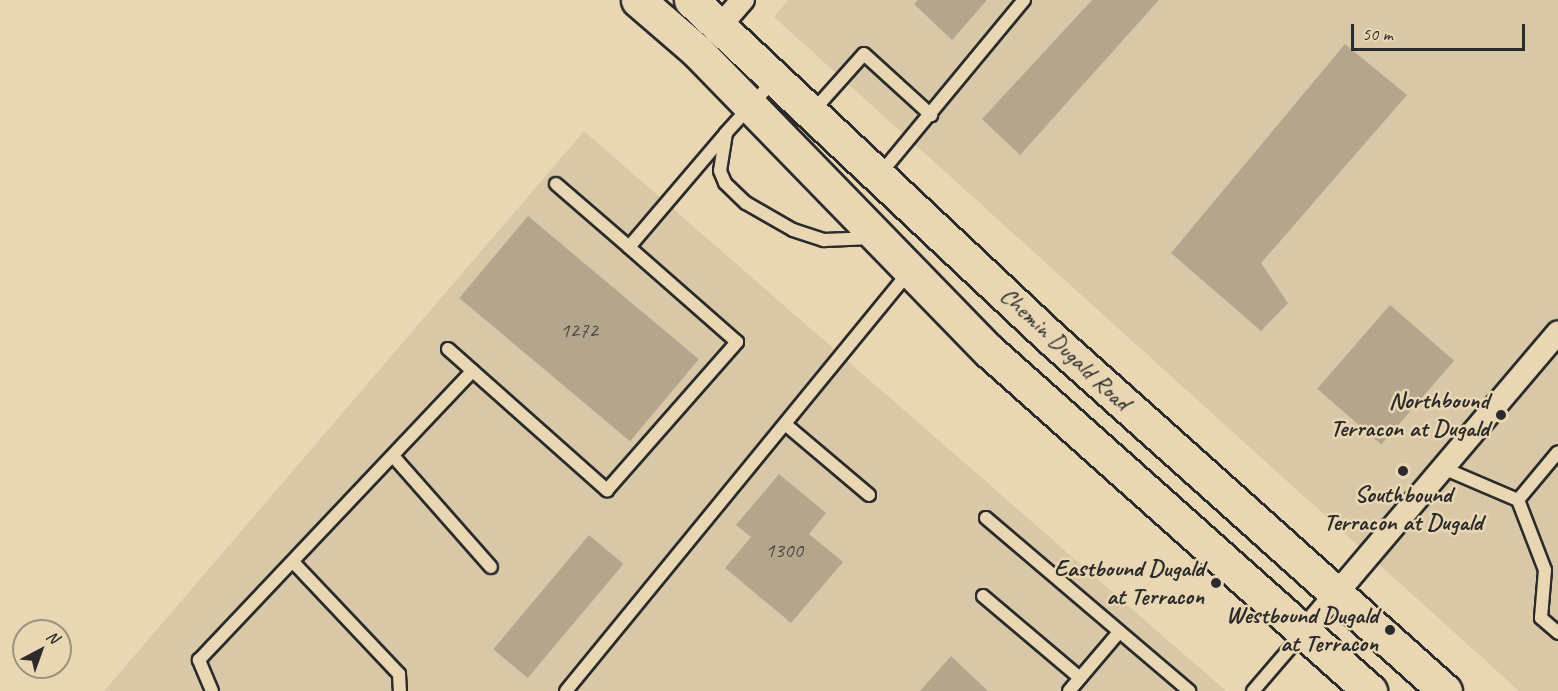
<!DOCTYPE html>
<html>
<head>
<meta charset="utf-8">
<style>
  body { margin:0 }
  #map { position:relative; width:1558px; height:691px; overflow:hidden; background:#e9d6b3; font-family:Caveat,sans-serif }
  div>[style] { position:absolute }
  [style*='--x'] { left:calc(var(--x)*1px); top:calc(var(--y)*1px); width:calc(var(--w)*1px); rotate:calc(var(--a)*1deg) }
  .built>* { inset:0; background:#d9c8a8 }
  .building>* { inset:0; background:#b4a68d; transform-origin:0 0 }
  .roads { filter:drop-shadow(2px 0 #2b2b2b) drop-shadow(-2px 0 #2b2b2b) drop-shadow(0 2px #2b2b2b) drop-shadow(0 -2px #2b2b2b) }
  .service>* { height:12px; margin:-6px; padding:0 6px; transform-origin:6px; border-radius:6px; background:#e9d6b3 }
  .minor>* { height:22px; margin:-11px; padding:0 11px; transform-origin:11px; border-radius:11px; background:#e9d6b3 }
  .secondary>* { height:33px; margin:-16.5px; padding:0 16.5px; transform-origin:16.5px; border-radius:16.5px; background:#e9d6b3 }
  .dots>* { width:16px; height:16px; translate:-50% -50%; box-sizing:border-box; border:3px solid #e9d6b3; border-radius:50% }
  span { translate:-50% -50%; white-space:nowrap; text-align:center; line-height:1.15; -webkit-text-stroke:5px #e9d6b3; paint-order:stroke }
  .number-label { font-size:21px; color:#4d4a44 }
  .number-label span { -webkit-text-stroke-width:0 }
  .street-label { font-size:24px; color:#2b2b2b }
  .poi-label { font-size:24px; color:#2b2b2b; font-weight:700 }
  .right { translate:-100% -50%; text-align:right }
  .north { position:absolute; left:12px; top:619px; width:60px; height:60px; box-sizing:border-box; background:#e9d6b3; border:2px solid #9d927d; border-radius:50%; rotate:41deg; font-size:16px; font-weight:700; line-height:24px; text-align:center; color:#2b2b2b }
  .north::after { content:''; display:block; margin:auto; width:21px; height:27px; background:#2b2b2b; clip-path:polygon(50% 0,100% 100%,50% 72%,0 100%) }
  .scale { position:absolute; left:1351px; top:24px; width:174px; height:27px; box-sizing:border-box; border:3px solid #2b2b2b; border-top:0; padding-left:8px; font-size:18px; line-height:21px; white-space:nowrap; color:#2b2b2b; -webkit-text-stroke:4px #e9d6b3; paint-order:stroke }
</style>
</head>
<body>
<div id="map">
  <div class="built">
    <div style="clip-path:polygon(788px 0,1558px 0,1558px 691px,1519px 691px,774px 17px)"></div>
    <div style="clip-path:polygon(584px 131px,1226px 691px,104px 691px)"></div>
  </div>
  <div class="building">
    <div style="clip-path:polygon(918px 0,987px 0,952px 40px,914px 4px)"></div>
    <div style="clip-path:polygon(1092px 0,1159px 0,1020px 155px,982px 119px)"></div>
    <div style="clip-path:polygon(1345px 44px,1407px 95px,1261px 263px,1288px 303px,1261px 331px,1171px 253px)"></div>
    <div style="left:528px;top:216px;width:223px;height:107px;rotate:40deg"></div>
    <div style="left:1390px;top:305px;width:85px;height:111px;rotate:41deg"></div>
    <div style="clip-path:polygon(779px 474px,826px 513px,809px 534px,843px 562px,791px 623px,725px 568px,751px 537px,736px 525px)"></div>
    <div style="left:589px;top:535px;width:45px;height:149px;rotate:40deg"></div>
    <div style="clip-path:polygon(951px 656px,988px 691px,920px 691px)"></div>
  </div>
  <div class="roads">
    <div class="service">
      <div style="--x:774;--y:80;--w:72;--a:132.2"></div>
      <div style="--x:726;--y:133;--w:38;--a:99"></div>
      <div style="--x:720;--y:171;--w:13;--a:67"></div>
      <div style="--x:725;--y:183;--w:29;--a:44"></div>
      <div style="--x:746;--y:203;--w:54;--a:29.9"></div>
      <div style="--x:793;--y:230;--w:33;--a:18"></div>
      <div style="--x:824;--y:240;--w:49;--a:-2.3"></div>
      <div style="--x:813;--y:111;--w:76;--a:-48.2"></div>
      <div style="--x:864;--y:54;--w:91;--a:42.3"></div>
      <div style="--x:880;--y:174;--w:226;--a:-50.4"></div>
      <div style="--x:556;--y:184;--w:96;--a:40.8"></div>
      <div style="--x:448;--y:349;--w:213;--a:41.6"></div>
      <div style="--x:607;--y:490;--w:197;--a:-48.7"></div>
      <div style="--x:737;--y:342;--w:144;--a:-138.7"></div>
      <div style="--x:629;--y:247;--w:150;--a:-49.6"></div>
      <div style="--x:785;--y:424;--w:110;--a:40.2"></div>
      <div style="--x:393;--y:456;--w:148;--a:48.6"></div>
      <div style="--x:1443;--y:468;--w:82;--a:23.1"></div>
      <div style="--x:1518;--y:500;--w:75;--a:68.9"></div>
      <div style="--x:1545;--y:570;--w:48;--a:94.8"></div>
      <div style="--x:1541;--y:618;--w:23;--a:41"></div>
      <div style="--x:1518;--y:500;--w:62;--a:-50.2"></div>
      <div style="--x:986;--y:518;--w:267;--a:40.4"></div>
      <div style="--x:294;--y:563;--w:153;--a:46.6"></div>
      <div style="--x:399;--y:674;--w:17;--a:87"></div>
      <div style="--x:983;--y:596;--w:127;--a:40.2"></div>
      <div style="--x:212;--y:691;--w:34;--a:-113"></div>
      <div style="--x:199;--y:660;--w:398;--a:-46.6"></div>
      <div style="--x:566;--y:691;--w:541;--a:-50.7"></div>
      <div style="--x:1069;--y:691;--w:77;--a:-49.7"></div>
      <div style="--x:1253;--y:691;--w:75;--a:-49.3"></div>
    </div>
    <div class="minor">
      <div style="--x:720;--y:26;--w:35;--a:-49"></div>
      <div style="--x:1303;--y:633;--w:394;--a:-49.7"></div>
    </div>
    <div class="secondary">
      <div style="--x:638;--y:0;--w:78;--a:40.8"></div>
      <div style="--x:697;--y:51;--w:419;--a:45.8"></div>
      <div style="--x:989;--y:351;--w:511;--a:41.75"></div>
      <div style="--x:691;--y:0;--w:494;--a:43.2"></div>
      <div style="--x:1051;--y:338;--w:529;--a:41.86"></div>
    </div>
  </div>
  <div class="dots">
    <div style="left:1501px;top:415px;background:#2b2b2b"></div>
    <div style="left:1403px;top:471px;background:#2b2b2b"></div>
    <div style="left:1216px;top:583px;background:#2b2b2b"></div>
    <div style="left:1390px;top:630px;background:#2b2b2b"></div>
  </div>
  <div class="number-label">
    <span style="left:579px;top:330px">1272</span>
    <span style="left:784px;top:550px">1300</span>
  </div>
  <div class="street-label">
    <span style="left:1065px;top:349px;rotate:43deg">Chemin Dugald Road</span>
  </div>
  <div class="poi-label">
    <span class="right" style="left:1489px;top:415px">Northbound<br>Terracon at Dugald</span>
    <span style="left:1403px;top:509px">Southbound<br>Terracon at Dugald</span>
    <span class="right" style="left:1204px;top:583px">Eastbound Dugald<br>at Terracon</span>
    <span class="right" style="left:1378px;top:630px">Westbound Dugald<br>at Terracon</span>
  </div>
  <div class="north">N</div>
  <div class="scale">50 m</div>
</div>
</body>
</html>
